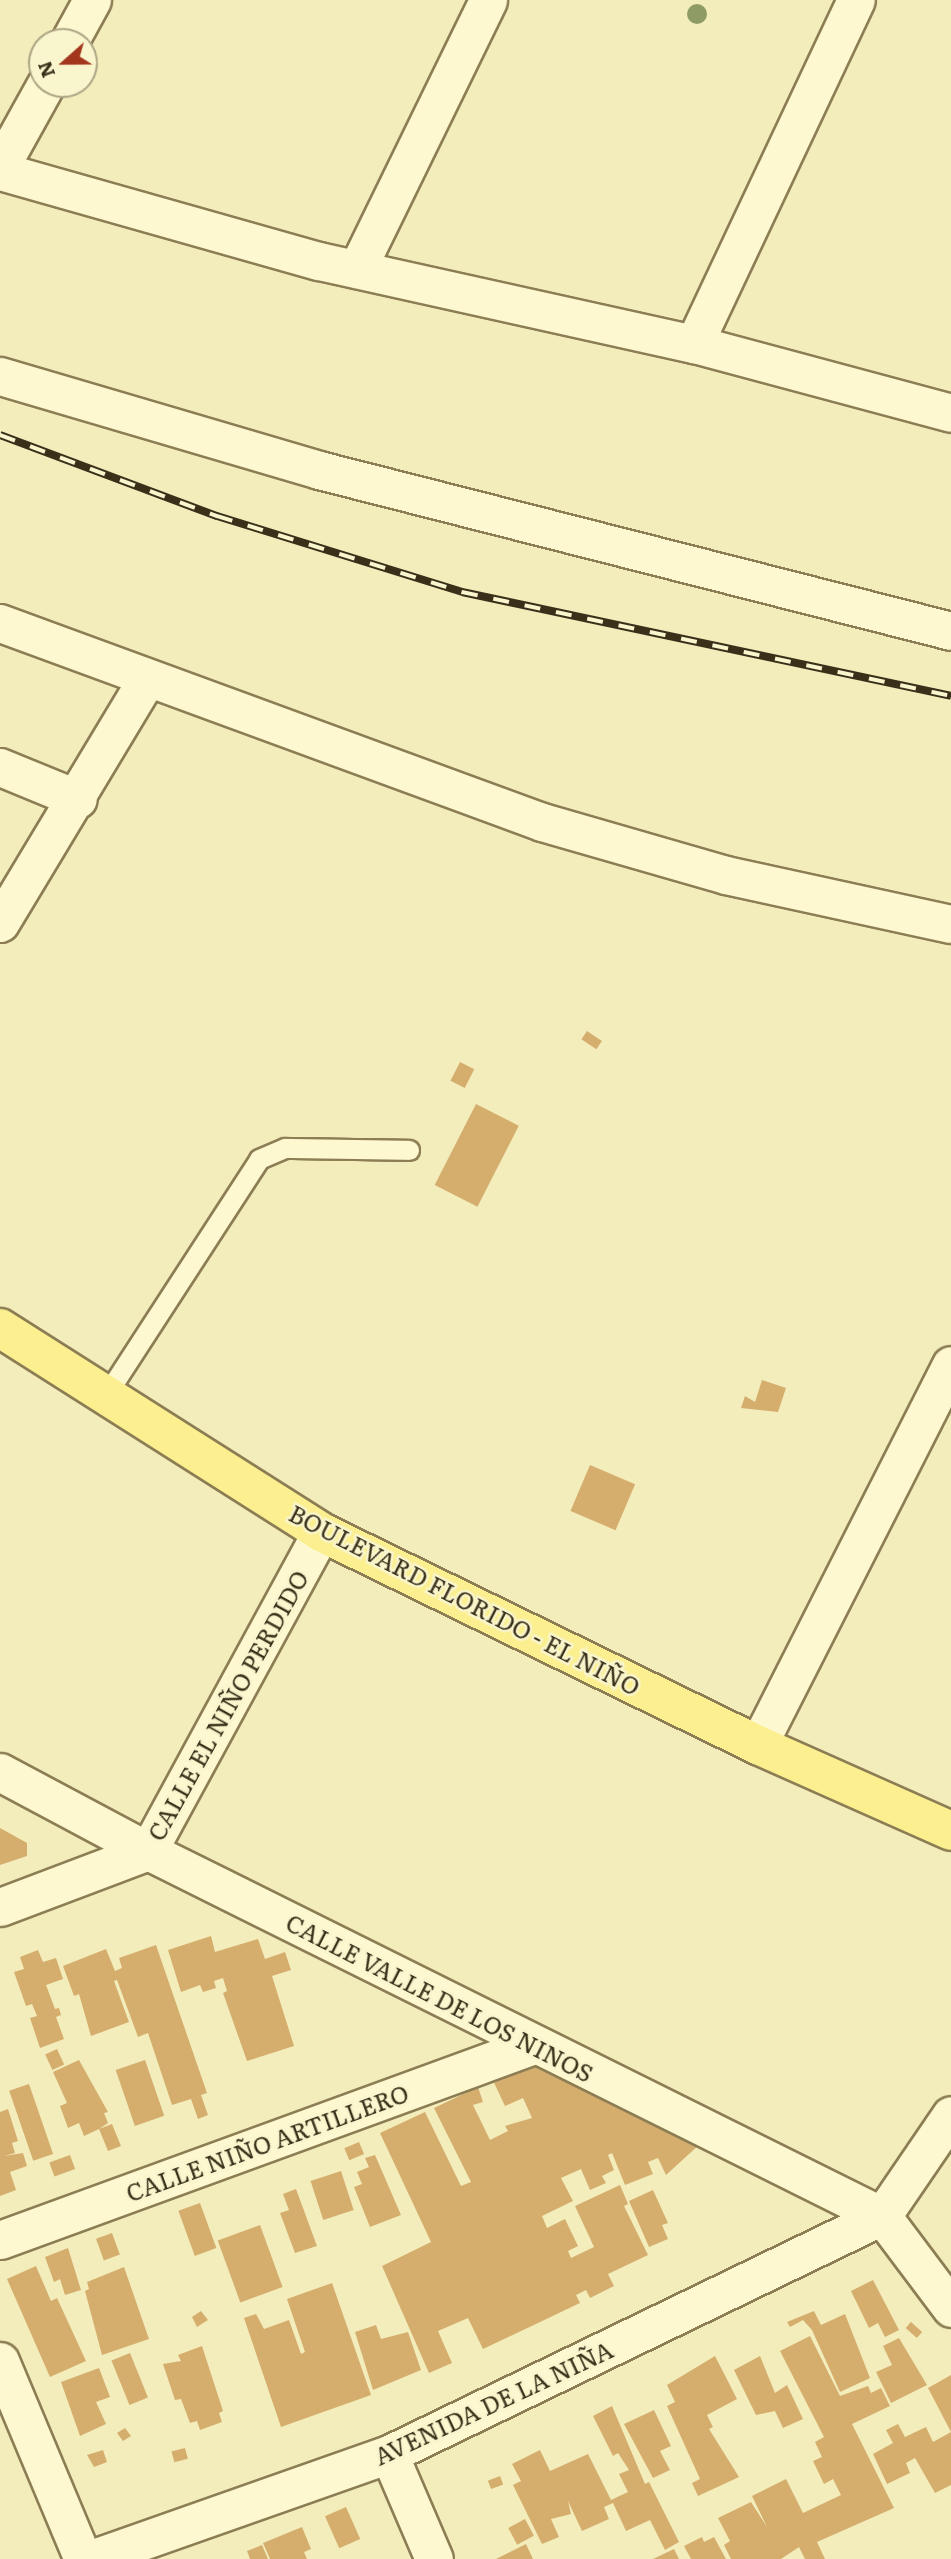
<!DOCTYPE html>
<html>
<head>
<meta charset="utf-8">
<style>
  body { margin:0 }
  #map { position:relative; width:951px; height:2559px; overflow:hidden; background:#f3edbc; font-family:Literata,serif }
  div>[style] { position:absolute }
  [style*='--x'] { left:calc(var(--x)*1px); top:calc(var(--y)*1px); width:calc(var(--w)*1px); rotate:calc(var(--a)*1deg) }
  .building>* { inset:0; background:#d5ae6e; transform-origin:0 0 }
  .roads { filter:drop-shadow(2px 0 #8c7d54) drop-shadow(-2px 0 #8c7d54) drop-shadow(0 2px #8c7d54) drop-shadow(0 -2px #8c7d54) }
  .lane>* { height:19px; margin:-9.5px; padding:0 9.5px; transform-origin:9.5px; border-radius:9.5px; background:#fdf8d0 }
  .street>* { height:37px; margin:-18.5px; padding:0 18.5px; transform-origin:18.5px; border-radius:18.5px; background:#fdf8d0 }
  .primary>* { height:38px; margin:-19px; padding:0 19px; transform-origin:19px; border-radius:19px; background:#fbef8f }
  .rail>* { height:8px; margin-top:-4px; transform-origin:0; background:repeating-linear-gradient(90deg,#f9f5cd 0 16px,#3a301a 0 32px); box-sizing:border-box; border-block:2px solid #3a301a }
  .trees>* { width:20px; height:20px; margin:-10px; border-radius:50%; background:#8f9b65 }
  span { translate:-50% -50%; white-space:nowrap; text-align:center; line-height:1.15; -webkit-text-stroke:5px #f9f5cd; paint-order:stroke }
  .street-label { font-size:24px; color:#3a301a }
  .north { position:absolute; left:28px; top:28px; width:70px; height:70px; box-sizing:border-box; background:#f9f5cd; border:2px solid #ada685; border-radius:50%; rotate:249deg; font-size:19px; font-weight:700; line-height:28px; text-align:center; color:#3a301a }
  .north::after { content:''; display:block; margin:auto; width:24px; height:32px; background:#a2371d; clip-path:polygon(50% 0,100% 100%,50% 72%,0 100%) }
</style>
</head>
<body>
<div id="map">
  <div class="building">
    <div style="left:587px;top:1031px;width:18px;height:10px;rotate:34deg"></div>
    <div style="left:460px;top:1062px;width:16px;height:21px;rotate:27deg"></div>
    <div style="left:476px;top:1104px;width:48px;height:91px;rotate:27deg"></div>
    <div style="clip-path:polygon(762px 1380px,786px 1388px,778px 1412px,741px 1408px,745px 1396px,755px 1402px)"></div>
    <div style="left:590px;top:1465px;width:49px;height:50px;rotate:23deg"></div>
    <div style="clip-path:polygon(0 1828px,27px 1843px,27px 1856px,0 1865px)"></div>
    <div style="clip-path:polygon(211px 1936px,215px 1952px,258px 1939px,265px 1959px,285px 1952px,291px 1970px,272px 1976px,294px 2046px,247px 2061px,223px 1993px,227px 1991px,223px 1978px,214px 1981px,216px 1988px,203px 1992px,200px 1985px,181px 1992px,168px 1950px)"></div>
    <div style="clip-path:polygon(156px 1945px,207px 2093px,201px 2095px,208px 2115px,198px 2119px,191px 2099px,172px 2105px,148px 2033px,138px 2037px,117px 1980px,114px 1981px,129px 2022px,91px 2036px,79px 1994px,74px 1996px,63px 1966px,106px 1949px,115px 1971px,122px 1968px,119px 1958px)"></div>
    <div style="clip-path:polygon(38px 1950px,43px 1962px,56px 1958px,63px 1979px,46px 1985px,55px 2009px,59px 2008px,61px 2015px,56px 2017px,64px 2039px,40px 2048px,30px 2018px,37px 2016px,32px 2004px,26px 2006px,14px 1972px,24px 1969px,20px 1957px)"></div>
    <div style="left:57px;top:2049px;width:17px;height:13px;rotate:65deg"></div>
    <div style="clip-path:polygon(520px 2059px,670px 2125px,700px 2144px,666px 2175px,658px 2158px,648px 2162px,653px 2174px,625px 2185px,612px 2153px,608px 2155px,614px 2170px,602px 2176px,606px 2183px,590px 2190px,581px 2169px,561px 2178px,573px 2201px,542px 2216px,547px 2228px,565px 2219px,578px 2246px,568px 2251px,571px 2258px,594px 2247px,575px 2206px,620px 2185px,628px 2204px,624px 2206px,648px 2255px,608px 2274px,614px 2286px,590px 2298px,586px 2290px,576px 2295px,580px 2303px,483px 2349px,468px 2318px,438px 2331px,452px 2363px,429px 2373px,382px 2266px,431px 2242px,380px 2133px,425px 2112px,461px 2186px,471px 2182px,434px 2108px,478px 2087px,483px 2102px,473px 2105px,490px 2140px,508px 2131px,505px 2126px,532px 2118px,523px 2098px,505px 2106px,489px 2072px)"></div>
    <div style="clip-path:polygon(79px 2060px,108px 2112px,104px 2113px,108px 2123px,99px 2129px,112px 2124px,121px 2146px,108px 2151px,99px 2129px,84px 2136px,79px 2123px,68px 2128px,60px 2106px,67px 2103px,53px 2072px)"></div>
    <div style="left:145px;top:2060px;width:59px;height:31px;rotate:71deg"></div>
    <div style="left:29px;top:2084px;width:74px;height:21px;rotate:71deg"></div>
    <div style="clip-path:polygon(8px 2109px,18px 2141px,12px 2143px,15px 2153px,4px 2156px,23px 2153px,27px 2166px,10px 2172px,16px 2190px,0 2196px,0 2112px)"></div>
    <div style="left:359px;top:2142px;width:13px;height:16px;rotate:67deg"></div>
    <div style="left:70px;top:2155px;width:15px;height:22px;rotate:70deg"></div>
    <div style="clip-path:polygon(375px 2155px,401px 2215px,370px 2227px,354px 2187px,362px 2184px,357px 2172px,369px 2167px,365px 2158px)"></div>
    <div style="left:341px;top:2171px;width:41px;height:32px;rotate:72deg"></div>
    <div style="clip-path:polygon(296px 2189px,317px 2246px,295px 2253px,280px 2213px,289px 2210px,283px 2194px)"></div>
    <div style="clip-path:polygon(653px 2190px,668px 2223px,662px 2225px,668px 2239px,649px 2247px,629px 2201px)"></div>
    <div style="left:200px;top:2203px;width:48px;height:23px;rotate:70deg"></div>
    <div style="left:260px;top:2225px;width:66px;height:45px;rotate:70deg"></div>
    <div style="left:112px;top:2233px;width:23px;height:17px;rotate:70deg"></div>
    <div style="clip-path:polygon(68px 2248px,81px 2290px,65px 2295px,60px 2279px,54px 2282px,45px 2257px)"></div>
    <div style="clip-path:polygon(36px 2266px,51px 2301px,57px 2298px,86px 2361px,50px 2377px,7px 2279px)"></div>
    <div style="clip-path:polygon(124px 2267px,149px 2339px,102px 2355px,85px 2291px,89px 2289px,87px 2282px)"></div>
    <div style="clip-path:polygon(873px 2280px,899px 2330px,885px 2337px,878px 2323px,869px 2328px,851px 2291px)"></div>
    <div style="clip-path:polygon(332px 2283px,371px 2395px,281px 2427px,244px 2318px,256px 2314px,264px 2329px,289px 2320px,301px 2354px,305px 2352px,287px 2299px)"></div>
    <div style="clip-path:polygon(201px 2311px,208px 2320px,197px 2327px,192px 2317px)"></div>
    <div style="clip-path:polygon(814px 2311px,821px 2325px,845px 2314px,870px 2378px,840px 2392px,812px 2330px,803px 2320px,790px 2327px,787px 2322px)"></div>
    <div style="left:911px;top:2322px;width:15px;height:8px;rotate:42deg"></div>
    <div style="clip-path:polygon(376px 2325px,381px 2339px,408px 2332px,421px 2370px,373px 2390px,355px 2332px)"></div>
    <div style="clip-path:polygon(810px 2336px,840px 2396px,868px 2386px,871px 2393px,881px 2388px,890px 2406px,852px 2424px,894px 2508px,817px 2542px,825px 2559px,805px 2559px,799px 2547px,781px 2559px,731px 2559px,724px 2545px,730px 2541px,718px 2518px,751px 2502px,767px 2527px,752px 2496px,786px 2479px,803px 2513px,841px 2495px,833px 2479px,824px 2484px,813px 2461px,822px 2457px,815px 2442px,824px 2437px,780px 2351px)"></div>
    <div style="clip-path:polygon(899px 2338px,927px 2385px,891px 2403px,876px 2372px,892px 2365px,883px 2346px)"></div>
    <div style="clip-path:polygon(202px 2346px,223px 2411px,219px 2413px,222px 2422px,200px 2430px,197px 2421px,190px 2423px,181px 2399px,175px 2400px,163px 2364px,181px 2361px,178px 2355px)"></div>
    <div style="left:130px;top:2353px;width:48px;height:20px;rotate:68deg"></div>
    <div style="clip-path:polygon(715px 2356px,737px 2399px,707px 2415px,713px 2427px,709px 2429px,739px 2477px,698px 2496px,692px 2483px,700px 2479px,667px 2406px,675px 2402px,667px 2385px)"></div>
    <div style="clip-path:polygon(760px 2356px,775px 2393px,787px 2385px,803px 2419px,783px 2428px,775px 2411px,756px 2415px,734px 2370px)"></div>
    <div style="clip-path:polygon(99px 2368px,110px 2397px,96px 2402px,106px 2424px,80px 2436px,61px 2382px)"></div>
    <div style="clip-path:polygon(951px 2375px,951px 2485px,935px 2493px,915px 2458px,906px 2463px,910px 2473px,887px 2484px,873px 2454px,893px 2443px,886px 2430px,898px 2424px,905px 2437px,926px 2427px,933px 2442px,951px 2432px,928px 2388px)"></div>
    <div style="clip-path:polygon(612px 2406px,645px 2484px,649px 2482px,679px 2542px,665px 2550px,650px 2520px,626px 2531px,613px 2503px,604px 2507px,609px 2519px,582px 2531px,568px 2501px,571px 2514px,551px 2519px,559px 2537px,542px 2544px,513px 2485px,521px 2481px,512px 2464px,540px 2450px,550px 2471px,588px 2454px,611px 2500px,628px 2492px,619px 2474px,629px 2470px,618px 2453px,613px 2456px,593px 2416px)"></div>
    <div style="clip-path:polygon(654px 2410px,671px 2446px,660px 2451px,670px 2470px,653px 2478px,624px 2424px)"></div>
    <div style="clip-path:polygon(125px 2428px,131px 2436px,123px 2441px,117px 2433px)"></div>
    <div style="left:185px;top:2448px;width:11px;height:14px;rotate:75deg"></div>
    <div style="clip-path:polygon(103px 2450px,107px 2462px,94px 2467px,87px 2455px)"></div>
    <div style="left:500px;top:2476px;width:9px;height:13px;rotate:69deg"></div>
    <div style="left:346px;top:2507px;width:35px;height:23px;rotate:66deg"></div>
    <div style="left:525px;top:2519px;width:19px;height:19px;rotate:62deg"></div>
    <div style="clip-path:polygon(302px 2527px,311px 2549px,304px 2552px,307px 2559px,270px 2559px,263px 2543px)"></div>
    <div style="clip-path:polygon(702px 2537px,704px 2542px,714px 2537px,726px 2559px,691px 2559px,684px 2546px)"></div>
    <div style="clip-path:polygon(526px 2544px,533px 2559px,496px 2559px)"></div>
    <div style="clip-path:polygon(262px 2545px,268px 2559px,250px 2559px,247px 2551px)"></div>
    <div style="clip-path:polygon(674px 2549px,679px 2559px,653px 2559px)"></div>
  </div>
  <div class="roads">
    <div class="lane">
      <div style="--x:106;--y:1395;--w:281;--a:-57"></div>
      <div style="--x:259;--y:1159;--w:28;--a:-23"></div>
      <div style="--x:285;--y:1148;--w:124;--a:0.9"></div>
    </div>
    <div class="street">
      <div style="--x:69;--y:42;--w:48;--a:-61.3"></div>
      <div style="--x:0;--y:167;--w:95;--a:-61"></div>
      <div style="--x:0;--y:171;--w:331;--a:15.8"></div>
      <div style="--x:319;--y:261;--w:384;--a:12.5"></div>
      <div style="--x:694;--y:344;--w:266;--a:15"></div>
      <div style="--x:357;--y:269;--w:299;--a:-64"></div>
      <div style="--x:694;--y:344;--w:380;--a:-64.8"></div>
      <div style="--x:0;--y:376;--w:333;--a:16.4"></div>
      <div style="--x:319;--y:470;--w:652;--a:14.29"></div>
      <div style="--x:0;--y:623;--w:577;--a:20.16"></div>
      <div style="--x:542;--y:822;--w:191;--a:16.1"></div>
      <div style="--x:726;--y:875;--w:230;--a:12.3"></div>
      <div style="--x:0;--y:767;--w:84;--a:22.3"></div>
      <div style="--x:0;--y:923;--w:283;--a:-59"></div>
      <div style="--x:758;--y:1745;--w:426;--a:-63.1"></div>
      <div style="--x:0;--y:1772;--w:168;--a:28.1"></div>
      <div style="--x:148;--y:1851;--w:820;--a:26.44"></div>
      <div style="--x:882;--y:2216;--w:115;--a:53.1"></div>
      <div style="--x:0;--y:1907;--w:158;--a:-20.7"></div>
      <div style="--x:148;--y:1851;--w:363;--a:-61.5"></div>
      <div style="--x:0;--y:2240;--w:568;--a:-20.06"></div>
      <div style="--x:0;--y:2361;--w:215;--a:67.3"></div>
      <div style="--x:389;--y:2454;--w:114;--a:66.8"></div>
      <div style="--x:91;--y:2559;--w:316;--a:-19.4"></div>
      <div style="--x:389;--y:2454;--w:547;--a:-25.77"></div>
      <div style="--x:882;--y:2216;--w:122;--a:-55.7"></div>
    </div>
    <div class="primary">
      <div style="--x:0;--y:1328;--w:380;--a:32.4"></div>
      <div style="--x:321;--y:1532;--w:486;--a:26"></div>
      <div style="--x:758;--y:1745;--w:211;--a:24"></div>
    </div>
  </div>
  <div class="rail">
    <div style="--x:0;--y:435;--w:232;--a:20.5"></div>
    <div style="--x:217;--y:516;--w:257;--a:17.2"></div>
    <div style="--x:462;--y:592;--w:500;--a:12"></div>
  </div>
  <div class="trees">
    <div style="left:697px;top:14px"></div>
  </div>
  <div class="street-label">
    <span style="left:465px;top:1599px;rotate:27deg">BOULEVARD FLORIDO - EL NIÑO</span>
    <span style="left:227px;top:1705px;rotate:-61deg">CALLE EL NIÑO PERDIDO</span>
    <span style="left:440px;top:1997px;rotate:27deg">CALLE VALLE DE LOS NINOS</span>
    <span style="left:267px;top:2142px;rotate:-20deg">CALLE NIÑO ARTILLERO</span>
    <span style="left:493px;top:2402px;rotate:-25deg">AVENIDA DE LA NIÑA</span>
  </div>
  <div class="north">N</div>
</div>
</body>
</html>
